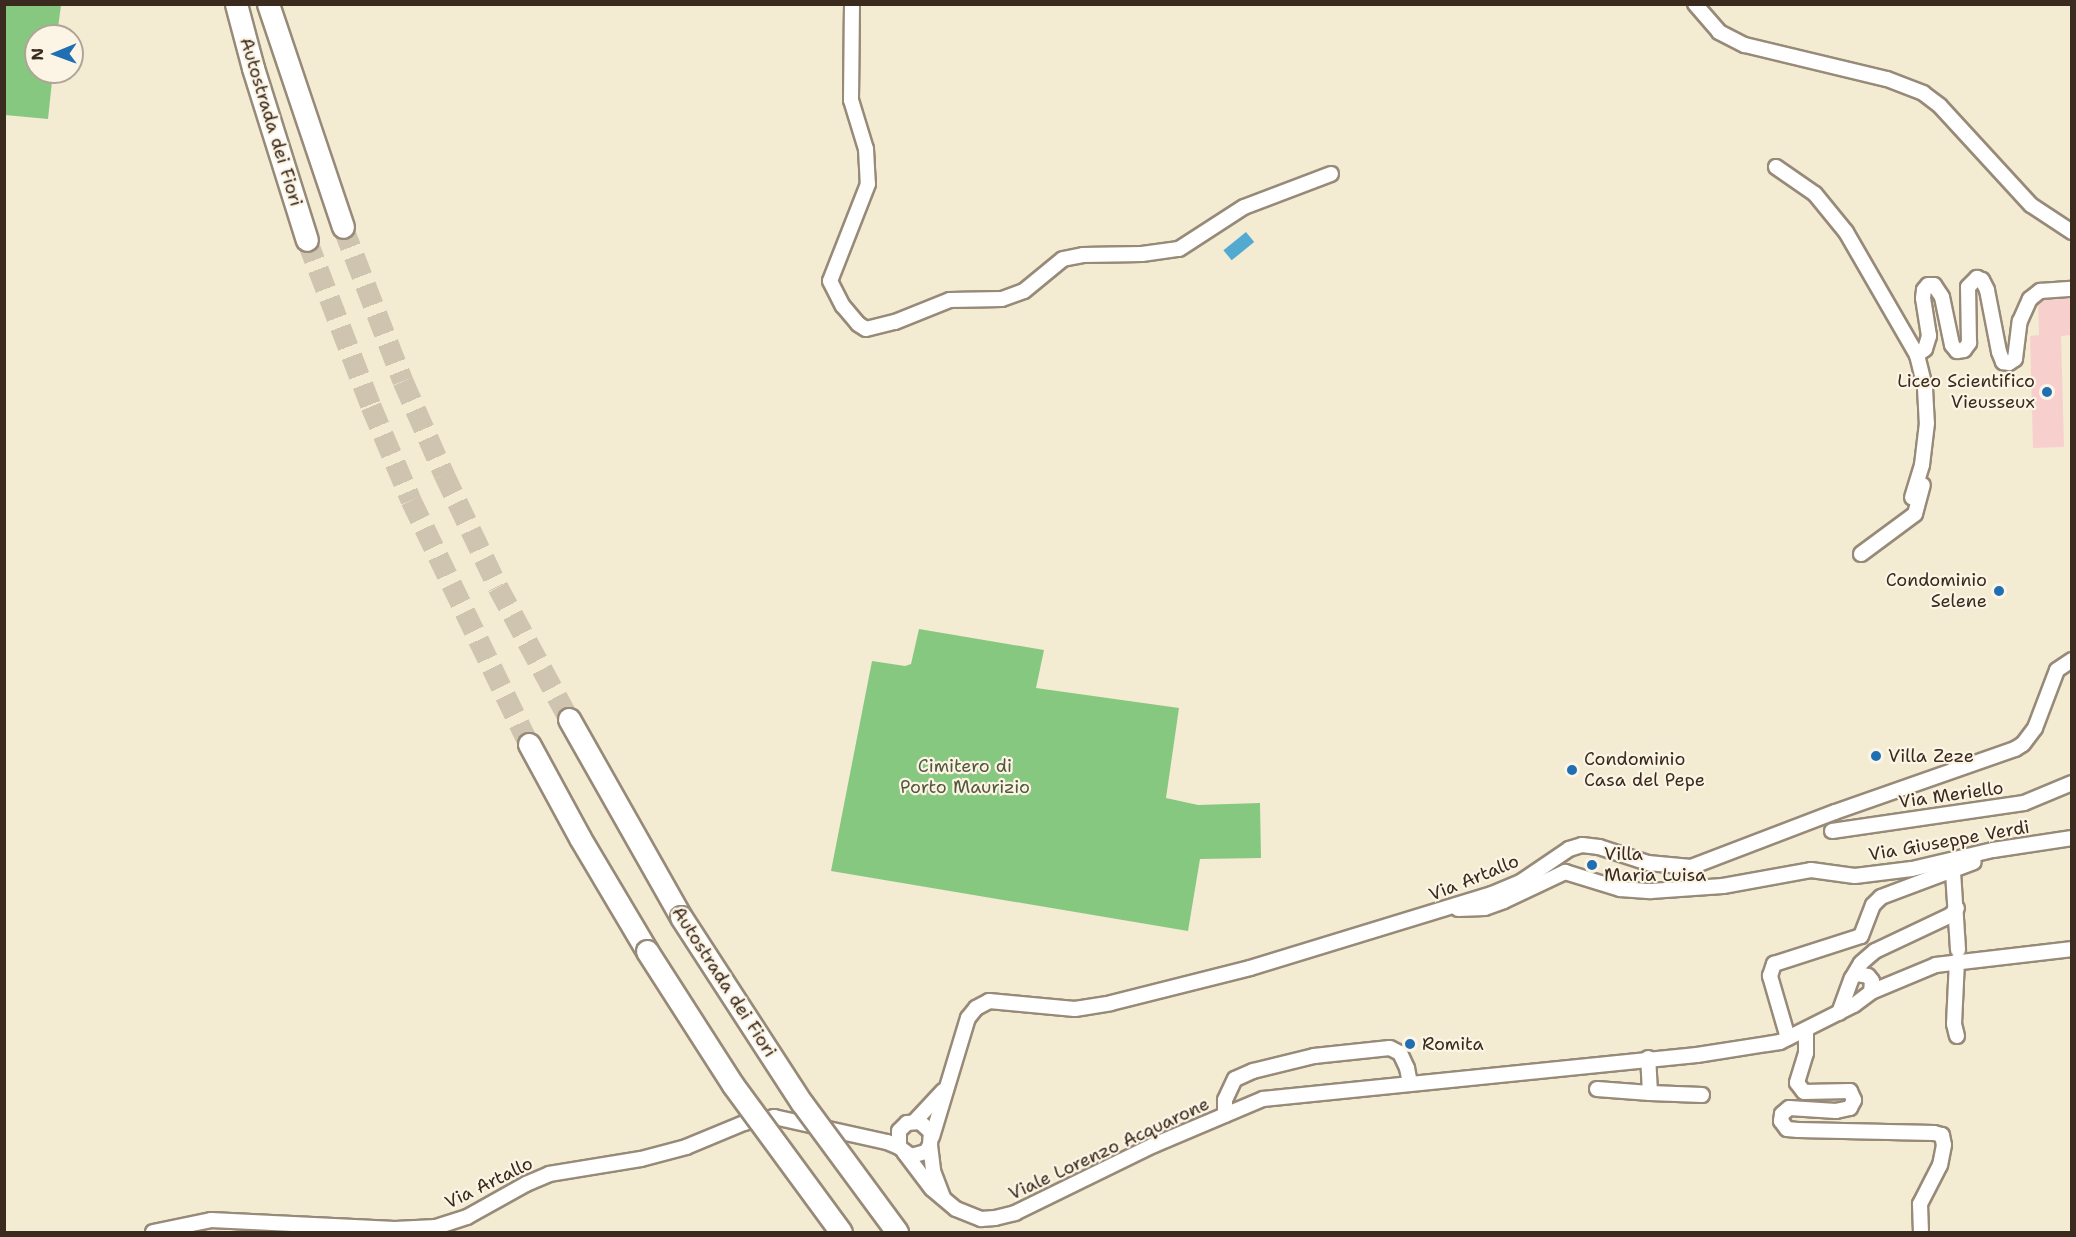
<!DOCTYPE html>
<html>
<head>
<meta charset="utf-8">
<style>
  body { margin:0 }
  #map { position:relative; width:2076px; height:1237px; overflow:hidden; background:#f4ebd3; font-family:"Shantell Sans",sans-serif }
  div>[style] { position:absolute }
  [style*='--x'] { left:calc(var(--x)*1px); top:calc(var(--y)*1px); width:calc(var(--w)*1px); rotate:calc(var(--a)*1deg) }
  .built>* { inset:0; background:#f7d0ce }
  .green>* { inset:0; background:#87c880 }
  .water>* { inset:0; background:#53aad0; transform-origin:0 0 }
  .highway-tunnel>* { height:21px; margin-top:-10.5px; transform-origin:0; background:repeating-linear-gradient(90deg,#cfc4af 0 21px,transparent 0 31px) }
  .roads { filter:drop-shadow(2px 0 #988a78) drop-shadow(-2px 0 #988a78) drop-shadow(0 2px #988a78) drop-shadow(0 -2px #988a78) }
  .minor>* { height:14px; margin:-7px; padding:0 7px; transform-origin:7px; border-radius:7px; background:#fff }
  .highway>* { height:21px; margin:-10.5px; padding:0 10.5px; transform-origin:10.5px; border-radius:10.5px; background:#fff }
  .bridges { filter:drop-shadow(2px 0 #988a78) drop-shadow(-2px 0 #988a78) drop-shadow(0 2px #988a78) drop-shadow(0 -2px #988a78) }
  .highway-bridge>* { height:21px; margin:-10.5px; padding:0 10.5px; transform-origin:10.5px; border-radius:10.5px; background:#fff }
  .dots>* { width:16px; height:16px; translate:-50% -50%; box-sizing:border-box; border:3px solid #fcf5e5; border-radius:50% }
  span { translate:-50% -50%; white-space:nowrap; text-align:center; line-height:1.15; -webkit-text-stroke:4.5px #fcf5e5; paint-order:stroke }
  .street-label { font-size:18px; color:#3b2a1e }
  .poi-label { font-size:18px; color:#3b2a1e }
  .right { translate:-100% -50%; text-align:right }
  .left { translate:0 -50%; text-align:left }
  .park-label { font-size:18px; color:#52593b }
  .frame { position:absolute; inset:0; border:6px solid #3b2a1e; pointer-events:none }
  .north { position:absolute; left:24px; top:24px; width:60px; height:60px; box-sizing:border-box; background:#fcf5e5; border:2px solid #afa495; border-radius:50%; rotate:269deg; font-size:16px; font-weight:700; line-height:24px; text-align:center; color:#3b2a1e }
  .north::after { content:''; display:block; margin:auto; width:21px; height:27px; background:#1f6fb2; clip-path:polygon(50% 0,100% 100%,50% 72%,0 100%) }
</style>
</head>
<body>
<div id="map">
  <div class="built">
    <div style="clip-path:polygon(2071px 297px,2071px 335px,2061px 336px,2064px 447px,2033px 448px,2030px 336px,2039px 335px,2038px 298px)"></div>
  </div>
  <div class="green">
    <div style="clip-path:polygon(4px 5px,61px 5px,57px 36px,36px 36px,36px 72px,53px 72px,48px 119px,5px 115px)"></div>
    <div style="clip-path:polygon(919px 629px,1044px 650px,1036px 688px,1179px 708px,1166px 798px,1198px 805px,1260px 803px,1261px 858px,1200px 859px,1188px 931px,831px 871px,872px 661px,905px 666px,911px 664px)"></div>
  </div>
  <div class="water">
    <div style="left:1246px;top:232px;width:13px;height:29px;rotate:51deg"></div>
  </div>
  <div class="highway-tunnel">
    <div style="--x:343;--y:227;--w:165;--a:68.7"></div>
    <div style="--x:403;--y:381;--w:102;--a:66.2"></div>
    <div style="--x:444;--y:474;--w:125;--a:64.5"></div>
    <div style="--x:498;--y:587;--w:150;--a:61.7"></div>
    <div style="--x:307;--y:240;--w:178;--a:68.9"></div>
    <div style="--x:371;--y:406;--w:102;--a:66.9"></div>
    <div style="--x:411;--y:500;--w:271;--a:64.2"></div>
  </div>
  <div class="roads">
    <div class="minor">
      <div style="--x:852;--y:4;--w:96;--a:90.6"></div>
      <div style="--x:851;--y:100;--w:51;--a:73"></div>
      <div style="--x:866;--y:149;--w:35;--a:87"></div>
      <div style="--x:868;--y:184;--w:104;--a:111.4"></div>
      <div style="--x:830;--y:281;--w:28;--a:63"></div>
      <div style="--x:843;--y:306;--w:23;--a:50"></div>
      <div style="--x:858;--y:324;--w:9;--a:32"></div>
      <div style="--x:866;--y:329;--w:30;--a:-14"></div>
      <div style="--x:895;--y:322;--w:59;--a:-21.8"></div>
      <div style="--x:950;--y:300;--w:52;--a:-1.1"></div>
      <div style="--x:1002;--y:299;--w:23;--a:-20"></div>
      <div style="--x:1024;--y:291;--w:50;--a:-39.4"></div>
      <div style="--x:1063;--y:259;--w:20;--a:-11"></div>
      <div style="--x:1083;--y:255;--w:59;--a:-1"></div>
      <div style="--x:1142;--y:254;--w:37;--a:-8"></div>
      <div style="--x:1179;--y:249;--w:77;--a:-32.9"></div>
      <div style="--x:1244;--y:207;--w:93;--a:-20.8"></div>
      <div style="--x:1695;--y:4;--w:37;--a:49"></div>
      <div style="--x:1719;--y:32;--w:29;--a:27"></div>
      <div style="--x:1745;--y:45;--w:146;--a:13.5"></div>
      <div style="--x:1887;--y:79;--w:39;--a:21"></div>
      <div style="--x:1923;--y:93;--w:21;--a:37"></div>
      <div style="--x:1940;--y:106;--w:134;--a:47.4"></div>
      <div style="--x:2031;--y:205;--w:49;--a:33.4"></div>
      <div style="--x:1776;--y:167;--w:47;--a:34.7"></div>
      <div style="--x:1815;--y:194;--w:49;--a:50.8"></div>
      <div style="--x:1846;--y:232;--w:142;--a:60"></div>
      <div style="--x:1917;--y:355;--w:34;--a:76"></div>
      <div style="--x:1925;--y:388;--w:35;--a:87"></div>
      <div style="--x:1927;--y:423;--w:42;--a:96.8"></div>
      <div style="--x:1922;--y:465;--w:34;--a:107"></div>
      <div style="--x:1917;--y:355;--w:10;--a:-37"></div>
      <div style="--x:1925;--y:349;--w:14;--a:-73"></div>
      <div style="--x:1929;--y:336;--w:38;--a:-99"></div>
      <div style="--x:1923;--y:298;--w:8;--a:-83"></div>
      <div style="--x:1924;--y:290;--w:6;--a:-51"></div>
      <div style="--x:1928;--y:285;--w:6;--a:0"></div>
      <div style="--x:1934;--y:285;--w:14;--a:56"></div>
      <div style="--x:1942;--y:297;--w:49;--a:78.2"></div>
      <div style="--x:1952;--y:345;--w:8;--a:50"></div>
      <div style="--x:1957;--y:351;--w:7;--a:-8"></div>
      <div style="--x:1964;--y:350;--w:9;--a:-54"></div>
      <div style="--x:1969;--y:343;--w:56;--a:-91"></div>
      <div style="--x:1968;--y:287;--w:13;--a:-45"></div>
      <div style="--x:1977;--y:278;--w:5;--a:22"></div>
      <div style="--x:1982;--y:280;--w:11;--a:63"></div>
      <div style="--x:1987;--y:290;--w:63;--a:79"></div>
      <div style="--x:1999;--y:352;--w:11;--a:68"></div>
      <div style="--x:2003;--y:362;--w:6;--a:9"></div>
      <div style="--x:2009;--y:363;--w:7;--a:-34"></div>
      <div style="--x:2015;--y:359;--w:38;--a:-83"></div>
      <div style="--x:2020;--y:321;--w:24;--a:-66"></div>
      <div style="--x:2030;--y:299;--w:13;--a:-39"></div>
      <div style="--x:2040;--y:291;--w:32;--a:-4"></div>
      <div style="--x:1861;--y:554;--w:67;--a:-36.5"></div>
      <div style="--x:1915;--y:514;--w:30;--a:-75"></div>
      <div style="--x:1832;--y:831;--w:194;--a:-8.3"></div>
      <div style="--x:2024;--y:803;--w:52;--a:-22.6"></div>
      <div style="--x:1953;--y:872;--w:78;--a:86.3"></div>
      <div style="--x:1458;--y:909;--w:27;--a:-2"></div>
      <div style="--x:1485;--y:908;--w:20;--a:-20"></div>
      <div style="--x:1504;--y:901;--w:68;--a:-25.4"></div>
      <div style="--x:1565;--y:872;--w:58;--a:17.2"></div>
      <div style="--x:1620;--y:889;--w:31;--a:4"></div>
      <div style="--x:1651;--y:891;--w:72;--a:-4"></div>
      <div style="--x:1723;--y:886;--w:89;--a:-10.3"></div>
      <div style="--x:1811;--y:870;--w:44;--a:7.8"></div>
      <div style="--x:1855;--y:876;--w:57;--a:-7"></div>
      <div style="--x:1912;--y:869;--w:83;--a:-13.2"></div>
      <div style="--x:1993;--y:850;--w:80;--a:-8.6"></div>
      <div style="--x:1857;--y:974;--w:11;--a:10"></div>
      <div style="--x:1868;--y:976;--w:6;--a:51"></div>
      <div style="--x:1872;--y:981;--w:11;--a:95"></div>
      <div style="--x:1839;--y:1013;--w:37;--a:-70"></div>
      <div style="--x:1852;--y:978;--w:17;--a:-59"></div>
      <div style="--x:1861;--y:963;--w:18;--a:-41"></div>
      <div style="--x:1875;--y:951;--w:84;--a:-25.3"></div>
      <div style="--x:1951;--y:915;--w:9;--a:-49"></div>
      <div style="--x:1806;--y:1030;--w:23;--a:90"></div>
      <div style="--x:1806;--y:1053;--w:31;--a:107"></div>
      <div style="--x:1797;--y:1083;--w:11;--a:52"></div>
      <div style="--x:1804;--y:1092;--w:46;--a:-1.2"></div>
      <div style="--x:1850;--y:1091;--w:10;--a:66"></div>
      <div style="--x:1854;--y:1100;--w:9;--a:117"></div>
      <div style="--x:1850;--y:1108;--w:14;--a:168"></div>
      <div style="--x:1836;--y:1111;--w:47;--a:-176.3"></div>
      <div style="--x:1789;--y:1108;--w:9;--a:139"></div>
      <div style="--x:1782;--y:1114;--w:7;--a:98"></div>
      <div style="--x:1781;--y:1121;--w:10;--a:53"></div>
      <div style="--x:1787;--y:1129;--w:11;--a:5"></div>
      <div style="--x:1798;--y:1130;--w:136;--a:1.3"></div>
      <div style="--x:1934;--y:1133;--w:8;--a:14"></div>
      <div style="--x:1942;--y:1135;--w:10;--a:79"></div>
      <div style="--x:1944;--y:1145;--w:20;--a:101"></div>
      <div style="--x:1940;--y:1165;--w:44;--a:117.1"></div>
      <div style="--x:1920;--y:1204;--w:28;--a:88"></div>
      <div style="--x:1957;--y:1036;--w:12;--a:-104"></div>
      <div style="--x:1954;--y:1024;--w:63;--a:-87.3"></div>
      <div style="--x:1788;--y:1038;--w:65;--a:-106.2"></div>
      <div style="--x:1770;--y:976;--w:13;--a:-72"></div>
      <div style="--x:1774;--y:964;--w:91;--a:-17.8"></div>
      <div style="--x:1861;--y:936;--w:33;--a:-69"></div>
      <div style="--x:1873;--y:905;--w:11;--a:-45"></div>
      <div style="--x:1881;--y:897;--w:99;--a:-20.6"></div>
      <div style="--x:1597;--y:1089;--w:53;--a:4.3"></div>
      <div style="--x:1650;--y:1093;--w:35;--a:-93"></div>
      <div style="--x:1650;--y:1093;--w:52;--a:2.2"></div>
      <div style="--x:1225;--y:1115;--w:15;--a:-90"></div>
      <div style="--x:1225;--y:1100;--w:23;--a:-65"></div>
      <div style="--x:1235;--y:1079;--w:20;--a:-24"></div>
      <div style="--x:1253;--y:1071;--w:63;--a:-13.8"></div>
      <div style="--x:1314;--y:1056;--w:76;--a:-6"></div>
      <div style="--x:1390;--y:1048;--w:11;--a:27"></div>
      <div style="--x:1400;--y:1053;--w:17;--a:65"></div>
      <div style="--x:1407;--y:1068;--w:16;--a:79"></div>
      <div style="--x:915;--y:1121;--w:41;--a:-47"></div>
      <div style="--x:932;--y:1137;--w:124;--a:-73.2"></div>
      <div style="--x:968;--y:1018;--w:13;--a:-51"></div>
      <div style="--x:976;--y:1008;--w:15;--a:-28"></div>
      <div style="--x:989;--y:1001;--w:86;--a:5.3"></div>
      <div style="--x:1075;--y:1009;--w:36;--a:-9"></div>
      <div style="--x:1111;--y:1003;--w:143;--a:-14.1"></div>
      <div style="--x:1250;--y:968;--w:253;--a:-17"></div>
      <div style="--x:1492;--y:894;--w:33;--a:-23"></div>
      <div style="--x:1522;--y:881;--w:57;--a:-34.2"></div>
      <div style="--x:1569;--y:849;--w:14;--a:-17"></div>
      <div style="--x:1582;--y:845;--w:17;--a:7"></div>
      <div style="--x:1599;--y:847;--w:52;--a:18.1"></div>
      <div style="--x:1648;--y:863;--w:43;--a:5.3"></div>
      <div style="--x:1691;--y:867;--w:154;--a:-20.9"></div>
      <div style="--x:1835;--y:812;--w:191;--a:-19.3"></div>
      <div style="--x:2015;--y:749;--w:9;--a:-32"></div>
      <div style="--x:2023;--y:744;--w:20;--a:-53"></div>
      <div style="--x:2035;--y:728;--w:62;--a:-69.2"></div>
      <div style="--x:2057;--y:670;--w:18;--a:-34"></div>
      <div style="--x:930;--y:1145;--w:26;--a:83"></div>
      <div style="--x:933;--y:1171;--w:28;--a:69"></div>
      <div style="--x:904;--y:1152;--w:46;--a:52.9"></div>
      <div style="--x:932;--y:1189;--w:31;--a:40"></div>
      <div style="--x:956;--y:1209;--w:27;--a:22"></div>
      <div style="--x:981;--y:1219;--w:14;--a:-4"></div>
      <div style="--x:995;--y:1218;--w:21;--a:-14"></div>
      <div style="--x:1015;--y:1213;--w:155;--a:-26.1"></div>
      <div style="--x:1154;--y:1145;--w:118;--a:-22.9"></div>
      <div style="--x:1263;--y:1099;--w:436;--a:-5.8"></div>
      <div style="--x:1697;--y:1055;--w:84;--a:-8.9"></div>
      <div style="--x:1780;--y:1042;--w:83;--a:-26.6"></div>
      <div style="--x:1854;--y:1005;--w:21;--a:-37"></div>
      <div style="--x:1871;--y:992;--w:70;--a:-22.6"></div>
      <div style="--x:1936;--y:965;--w:137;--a:-6.7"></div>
      <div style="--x:153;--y:1232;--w:59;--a:-11.7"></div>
      <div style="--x:211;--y:1220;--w:184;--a:2.8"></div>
      <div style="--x:395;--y:1229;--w:41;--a:-2.8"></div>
      <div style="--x:436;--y:1227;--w:33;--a:-18"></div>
      <div style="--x:467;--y:1217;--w:68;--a:-29.2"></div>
      <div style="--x:526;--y:1184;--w:25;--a:-23"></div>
      <div style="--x:549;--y:1174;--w:93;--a:-9.3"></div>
      <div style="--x:641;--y:1159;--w:47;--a:-14.9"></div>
      <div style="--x:686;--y:1147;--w:63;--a:-22.5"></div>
      <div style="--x:744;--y:1123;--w:31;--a:-11"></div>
      <div style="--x:774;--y:1117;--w:116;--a:12.5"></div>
      <div style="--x:887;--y:1142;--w:13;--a:23"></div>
      <div style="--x:899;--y:1147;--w:15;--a:37"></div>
      <div style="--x:911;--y:1156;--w:16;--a:-15"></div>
      <div style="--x:926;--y:1152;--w:8;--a:-60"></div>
      <div style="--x:930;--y:1145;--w:13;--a:-86"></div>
      <div style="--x:931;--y:1132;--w:15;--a:-138"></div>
      <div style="--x:920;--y:1122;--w:13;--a:176"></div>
      <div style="--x:907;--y:1123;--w:11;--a:135"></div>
      <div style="--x:899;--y:1131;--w:16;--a:90"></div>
    </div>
    <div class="highway">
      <div style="--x:236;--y:4;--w:66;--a:75.1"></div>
      <div style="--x:253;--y:68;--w:180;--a:72.6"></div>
      <div style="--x:268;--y:4;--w:235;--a:71.4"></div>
      <div style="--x:569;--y:719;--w:227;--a:60.5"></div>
      <div style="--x:529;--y:744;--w:107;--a:61.5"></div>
      <div style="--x:580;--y:838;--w:131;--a:59.3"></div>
    </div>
  </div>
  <div class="bridges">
    <div class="highway-bridge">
      <div style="--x:681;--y:917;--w:222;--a:57"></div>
      <div style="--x:802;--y:1103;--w:160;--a:53.6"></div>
      <div style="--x:647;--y:951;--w:159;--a:57.3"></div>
      <div style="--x:733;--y:1085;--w:182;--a:53.7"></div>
    </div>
  </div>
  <div class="dots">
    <div style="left:2047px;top:392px;background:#1f6fb2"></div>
    <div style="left:1999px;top:591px;background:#1f6fb2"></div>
    <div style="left:1876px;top:756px;background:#1f6fb2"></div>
    <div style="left:1572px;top:770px;background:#1f6fb2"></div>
    <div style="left:1592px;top:865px;background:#1f6fb2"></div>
    <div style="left:1410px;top:1044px;background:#1f6fb2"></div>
  </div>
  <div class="street-label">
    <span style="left:271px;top:122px;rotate:73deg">Autostrada dei Fiori</span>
    <span style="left:1951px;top:795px;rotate:-8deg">Via Meriello</span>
    <span style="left:1949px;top:841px;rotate:-10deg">Via Giuseppe Verdi</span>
    <span style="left:1474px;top:878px;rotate:-22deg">Via Artallo</span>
    <span style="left:724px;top:982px;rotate:57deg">Autostrada dei Fiori</span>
    <span style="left:1109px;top:1149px;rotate:-25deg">Viale Lorenzo Acquarone</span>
    <span style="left:489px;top:1183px;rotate:-26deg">Via Artallo</span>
  </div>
  <div class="poi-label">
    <span class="right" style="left:2035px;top:392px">Liceo Scientifico<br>Vieusseux</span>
    <span class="right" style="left:1987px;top:591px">Condominio<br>Selene</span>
    <span class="left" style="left:1888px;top:756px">Villa Zeze</span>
    <span class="left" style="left:1584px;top:770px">Condominio<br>Casa del Pepe</span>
    <span class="left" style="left:1604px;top:865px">Villa<br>Maria Luisa</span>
    <span class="left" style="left:1422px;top:1044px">Romita</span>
  </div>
  <div class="park-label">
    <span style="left:965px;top:777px">Cimitero di<br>Porto Maurizio</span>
  </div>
  <div class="frame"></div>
  <div class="north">N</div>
</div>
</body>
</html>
